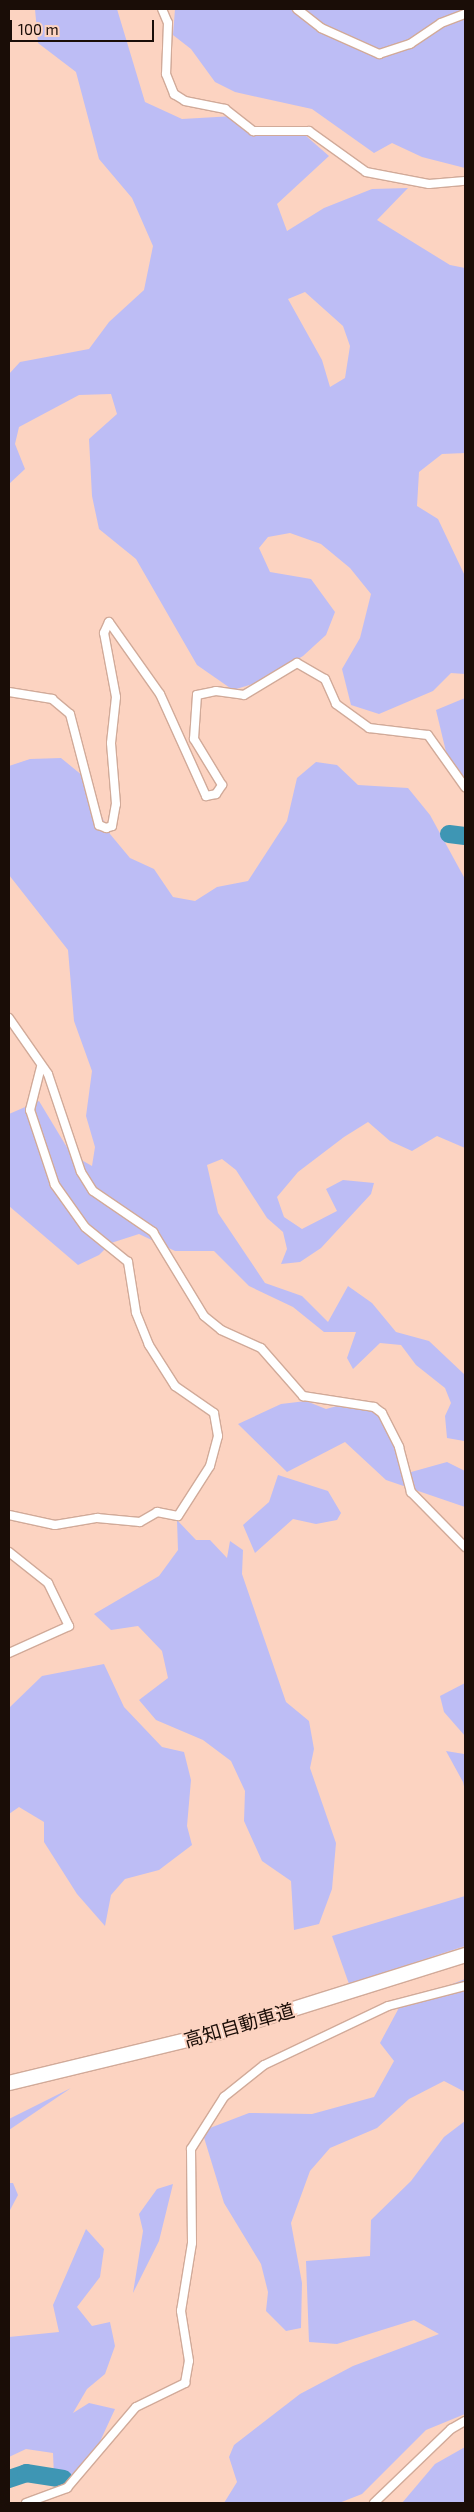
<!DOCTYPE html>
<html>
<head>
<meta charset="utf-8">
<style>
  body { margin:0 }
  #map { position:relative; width:474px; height:2512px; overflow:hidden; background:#fcd3c1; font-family:"Exo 2","Noto Sans JP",sans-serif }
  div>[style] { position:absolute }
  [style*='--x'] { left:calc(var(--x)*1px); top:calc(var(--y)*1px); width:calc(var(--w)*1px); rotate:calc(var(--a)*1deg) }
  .green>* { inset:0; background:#bdbdf5 }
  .river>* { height:18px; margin:-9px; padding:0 9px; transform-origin:9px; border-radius:9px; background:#3e96b4 }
  .roads { filter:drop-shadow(1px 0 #d1aa99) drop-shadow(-1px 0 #d1aa99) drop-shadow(0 1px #d1aa99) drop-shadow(0 -1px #d1aa99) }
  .street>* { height:8px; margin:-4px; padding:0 4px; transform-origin:4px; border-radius:4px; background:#fff }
  .highway>* { height:14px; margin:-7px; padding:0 7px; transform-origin:7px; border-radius:7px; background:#fff }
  span { translate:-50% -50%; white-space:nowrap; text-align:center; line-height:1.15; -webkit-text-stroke:4px #fcd3c1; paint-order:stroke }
  .street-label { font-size:19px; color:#1a0d07 }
  .frame { position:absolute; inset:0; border:10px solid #1a0d07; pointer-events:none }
  .scale { position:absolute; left:10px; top:20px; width:144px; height:22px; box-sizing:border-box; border:2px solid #1a0d07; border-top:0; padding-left:6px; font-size:15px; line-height:18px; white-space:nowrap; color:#1a0d07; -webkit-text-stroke:4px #fcd3c1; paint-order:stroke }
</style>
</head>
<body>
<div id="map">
  <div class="green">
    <div style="clip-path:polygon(evenodd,35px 9px,117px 9px,145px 102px,182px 119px,234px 116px,250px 127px,305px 135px,329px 156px,277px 204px,287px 231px,324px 208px,372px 189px,408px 188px,377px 220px,450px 265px,465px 268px,465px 453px,442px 454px,419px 472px,417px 506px,438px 519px,465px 576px,465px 674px,451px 673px,433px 691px,379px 714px,351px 705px,342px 669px,360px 638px,371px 594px,350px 568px,321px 544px,290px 533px,268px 537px,259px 548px,270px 572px,311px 579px,335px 612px,326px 635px,303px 656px,256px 683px,233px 690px,197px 665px,136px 559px,99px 529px,92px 496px,89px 439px,117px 414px,111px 394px,79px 395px,19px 427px,15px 444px,25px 469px,9px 484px,9px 374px,20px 362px,89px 349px,109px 322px,144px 290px,153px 246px,132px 198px,99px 159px,76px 72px,38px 43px,35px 9px,305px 292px,343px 326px,350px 346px,345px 378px,330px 387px,322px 360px,288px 299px,305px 292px)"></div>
    <div style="clip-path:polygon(175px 9px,465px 9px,465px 168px,422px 157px,392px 143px,374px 153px,312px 109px,235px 92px,215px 82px,191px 49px,173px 35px)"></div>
    <div style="clip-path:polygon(465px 698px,465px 779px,447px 756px,436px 710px)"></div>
    <div style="clip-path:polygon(61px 758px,83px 776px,110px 834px,130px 858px,154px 869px,173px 897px,195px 901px,217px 887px,248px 881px,287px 821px,297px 778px,316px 762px,337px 765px,358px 785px,408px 788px,430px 815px,465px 879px,465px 1148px,437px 1136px,412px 1151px,390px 1141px,368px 1122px,344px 1137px,298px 1172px,277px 1197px,284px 1217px,302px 1229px,337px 1211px,326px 1189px,343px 1180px,374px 1183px,371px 1194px,321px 1248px,300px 1262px,281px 1264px,287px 1249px,283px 1232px,267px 1218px,236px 1170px,222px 1159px,207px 1165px,218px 1213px,265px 1283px,302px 1296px,328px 1322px,348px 1286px,372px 1303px,396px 1332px,429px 1341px,465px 1375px,464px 1441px,447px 1438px,445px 1416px,451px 1403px,445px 1388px,416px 1365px,401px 1345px,380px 1343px,353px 1369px,347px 1358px,356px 1332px,324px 1332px,293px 1307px,249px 1286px,214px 1251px,175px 1251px,139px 1234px,111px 1243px,99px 1255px,78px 1265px,9px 1206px,9px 1114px,39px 1101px,71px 1154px,92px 1166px,95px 1147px,86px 1116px,92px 1071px,74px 1021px,68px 950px,9px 875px,9px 766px,30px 759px)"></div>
    <div style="clip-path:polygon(359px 1400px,388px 1425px,404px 1474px,447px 1462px,465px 1471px,465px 1507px,386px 1480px,345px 1442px,287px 1472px,238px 1424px,281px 1404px,306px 1401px,326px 1409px)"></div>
    <div style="clip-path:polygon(278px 1475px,328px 1491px,341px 1513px,337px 1520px,316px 1524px,293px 1519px,255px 1553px,243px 1525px,269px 1502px)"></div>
    <div style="clip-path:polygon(177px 1520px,196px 1540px,210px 1540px,227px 1558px,230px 1541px,243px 1550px,242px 1574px,286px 1702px,309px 1721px,314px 1749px,310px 1768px,336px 1843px,332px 1889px,319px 1924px,294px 1930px,291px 1881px,262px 1861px,244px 1821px,245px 1791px,231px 1761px,203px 1740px,156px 1720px,139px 1700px,168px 1678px,162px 1651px,138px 1626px,111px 1630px,94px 1614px,159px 1576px,178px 1550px)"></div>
    <div style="clip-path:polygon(104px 1664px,124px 1707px,162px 1747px,184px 1752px,191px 1780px,187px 1826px,192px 1845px,159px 1870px,125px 1879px,111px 1895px,105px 1926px,77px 1894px,44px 1842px,44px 1822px,19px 1807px,9px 1814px,9px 1708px,42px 1676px)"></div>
    <div style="clip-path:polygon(465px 1683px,465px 1736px,444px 1712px,440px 1696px)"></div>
    <div style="clip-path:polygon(446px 1751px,464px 1754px,465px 1791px,463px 1782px)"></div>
    <div style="clip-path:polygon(465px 1896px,465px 1946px,349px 1984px,332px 1936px)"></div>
    <div style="clip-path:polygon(465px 1979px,465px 2092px,444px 2081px,409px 2099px,377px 2128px,330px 2148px,310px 2171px,291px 2223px,302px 2283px,301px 2328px,286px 2331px,266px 2311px,268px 2292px,261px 2264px,224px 2203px,202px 2131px,249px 2113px,312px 2114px,374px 2097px,394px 2061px,380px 2043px,401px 2004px)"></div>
    <div style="clip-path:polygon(71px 2088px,9px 2130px,9px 2119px)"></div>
    <div style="clip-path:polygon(465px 2121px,465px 2414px,426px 2430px,362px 2494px,339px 2503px,224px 2503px,237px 2482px,229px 2457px,234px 2445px,300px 2394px,353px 2366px,439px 2334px,414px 2320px,337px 2344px,309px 2342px,306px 2261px,370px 2256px,371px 2220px,411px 2181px,444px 2137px)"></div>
    <div style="clip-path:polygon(9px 2183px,13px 2183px,18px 2195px,9px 2212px)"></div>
    <div style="clip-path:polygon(173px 2184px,159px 2241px,133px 2293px,143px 2231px,139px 2214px,157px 2189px)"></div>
    <div style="clip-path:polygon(86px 2229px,104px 2249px,100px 2277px,77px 2307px,92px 2326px,110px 2322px,115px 2346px,105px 2374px,87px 2389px,73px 2413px,89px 2403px,115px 2409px,91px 2461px,76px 2475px,54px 2477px,53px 2453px,26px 2449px,9px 2457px,9px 2337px,59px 2332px,53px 2305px)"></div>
    <div style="clip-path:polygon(465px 2447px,465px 2503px,402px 2503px,435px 2464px)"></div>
  </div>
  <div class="river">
    <div style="--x:449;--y:834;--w:16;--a:7"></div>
    <div style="--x:9;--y:2479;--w:18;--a:-19"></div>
    <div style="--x:26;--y:2473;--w:38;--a:9"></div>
  </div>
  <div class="roads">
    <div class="street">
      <div style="--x:162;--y:9;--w:15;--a:67"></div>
      <div style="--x:168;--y:23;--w:51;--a:92.2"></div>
      <div style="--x:166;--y:74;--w:22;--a:68"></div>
      <div style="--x:174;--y:94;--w:13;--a:32"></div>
      <div style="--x:185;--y:101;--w:41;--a:11.3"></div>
      <div style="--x:225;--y:109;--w:36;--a:38"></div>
      <div style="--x:253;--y:131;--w:56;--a:0"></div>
      <div style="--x:309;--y:131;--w:70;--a:35.7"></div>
      <div style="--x:366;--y:172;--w:64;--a:10.8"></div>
      <div style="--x:429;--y:184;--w:36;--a:-5"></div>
      <div style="--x:297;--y:9;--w:31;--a:38"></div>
      <div style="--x:321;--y:28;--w:64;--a:24.1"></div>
      <div style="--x:379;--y:54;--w:33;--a:-18"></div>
      <div style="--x:410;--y:44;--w:37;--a:-34"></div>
      <div style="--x:441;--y:23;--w:26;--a:-21"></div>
      <div style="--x:9;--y:692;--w:44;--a:9.2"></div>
      <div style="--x:52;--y:699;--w:23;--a:40"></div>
      <div style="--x:70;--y:714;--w:115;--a:75.4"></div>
      <div style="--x:99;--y:825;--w:8;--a:23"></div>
      <div style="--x:106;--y:828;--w:6;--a:-18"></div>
      <div style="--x:112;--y:826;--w:22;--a:-80"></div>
      <div style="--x:116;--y:804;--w:61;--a:-94.7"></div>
      <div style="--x:111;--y:743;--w:46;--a:-83.8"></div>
      <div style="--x:116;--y:697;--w:65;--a:-100.6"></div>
      <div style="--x:104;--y:633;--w:12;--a:-66"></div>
      <div style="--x:109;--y:622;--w:88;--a:54.7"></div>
      <div style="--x:160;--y:694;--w:112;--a:65.7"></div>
      <div style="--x:206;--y:796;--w:10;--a:-11"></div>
      <div style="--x:216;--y:794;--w:11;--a:-56"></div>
      <div style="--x:222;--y:785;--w:54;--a:-121.3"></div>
      <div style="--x:194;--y:739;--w:44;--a:-86.1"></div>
      <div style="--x:197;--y:695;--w:19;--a:-12"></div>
      <div style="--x:216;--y:691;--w:28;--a:8"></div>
      <div style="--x:244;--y:695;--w:62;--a:-31.1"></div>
      <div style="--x:297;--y:663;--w:32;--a:30"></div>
      <div style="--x:325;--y:679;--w:27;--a:66"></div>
      <div style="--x:336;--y:704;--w:41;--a:36"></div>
      <div style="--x:369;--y:728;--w:59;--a:6.8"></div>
      <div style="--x:428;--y:735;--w:64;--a:54.6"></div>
      <div style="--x:9;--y:1018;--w:68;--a:55.1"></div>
      <div style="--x:48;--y:1074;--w:103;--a:71.4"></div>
      <div style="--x:81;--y:1172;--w:22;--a:58"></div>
      <div style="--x:93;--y:1191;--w:73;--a:34.3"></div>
      <div style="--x:153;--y:1232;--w:98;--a:58.7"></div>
      <div style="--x:204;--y:1316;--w:22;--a:39"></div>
      <div style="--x:221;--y:1330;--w:44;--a:24.2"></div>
      <div style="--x:261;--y:1348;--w:64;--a:48.8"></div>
      <div style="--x:303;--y:1396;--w:72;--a:8.8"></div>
      <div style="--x:374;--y:1407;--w:10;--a:37"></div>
      <div style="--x:382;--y:1413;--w:38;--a:63"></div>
      <div style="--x:399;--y:1447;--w:47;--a:75.1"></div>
      <div style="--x:411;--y:1492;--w:77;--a:45.5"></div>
      <div style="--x:9;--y:1515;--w:47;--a:12.3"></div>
      <div style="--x:55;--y:1525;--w:43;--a:-9.5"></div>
      <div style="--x:97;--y:1518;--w:43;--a:5.3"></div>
      <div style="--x:140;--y:1522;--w:20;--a:-30"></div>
      <div style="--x:157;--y:1512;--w:21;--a:11"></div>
      <div style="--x:178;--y:1516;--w:59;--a:-57.4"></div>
      <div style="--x:210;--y:1466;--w:31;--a:-75"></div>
      <div style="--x:218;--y:1436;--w:23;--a:-100"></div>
      <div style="--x:214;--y:1413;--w:47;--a:-145.3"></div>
      <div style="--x:175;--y:1386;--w:49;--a:-122.4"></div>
      <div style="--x:149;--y:1345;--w:35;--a:-112"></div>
      <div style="--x:136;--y:1312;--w:51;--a:-99.1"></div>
      <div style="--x:128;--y:1262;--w:55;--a:-140.9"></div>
      <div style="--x:85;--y:1227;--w:52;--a:-125.5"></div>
      <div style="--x:55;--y:1185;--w:79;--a:-108.4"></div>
      <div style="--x:30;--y:1110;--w:44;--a:-75.7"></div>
      <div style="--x:9;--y:1552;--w:50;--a:38.5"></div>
      <div style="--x:48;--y:1583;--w:48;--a:64"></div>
      <div style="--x:69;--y:1626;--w:66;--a:155.8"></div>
      <div style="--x:26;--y:2503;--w:44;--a:-20.1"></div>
      <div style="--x:67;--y:2488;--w:106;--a:-49.6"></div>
      <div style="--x:136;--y:2407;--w:55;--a:-26.1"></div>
      <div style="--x:185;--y:2383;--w:22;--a:-80"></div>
      <div style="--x:189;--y:2361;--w:51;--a:-99.1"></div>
      <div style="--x:181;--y:2311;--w:69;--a:-80.8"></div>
      <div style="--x:192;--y:2243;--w:94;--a:-90.6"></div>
      <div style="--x:191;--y:2149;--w:62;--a:-57.6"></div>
      <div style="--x:224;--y:2097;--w:51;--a:-38.7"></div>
      <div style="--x:264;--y:2065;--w:137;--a:-25.4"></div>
      <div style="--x:388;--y:2006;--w:80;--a:-14.6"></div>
      <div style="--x:374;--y:2503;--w:107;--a:-43.9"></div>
      <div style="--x:451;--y:2429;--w:16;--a:-30"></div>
    </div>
    <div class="highway">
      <div style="--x:9;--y:2083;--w:217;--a:-13.6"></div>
      <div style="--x:220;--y:2032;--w:257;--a:-17.4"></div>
    </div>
  </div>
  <div class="street-label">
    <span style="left:239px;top:2025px;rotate:-16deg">高知自動車道</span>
  </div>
  <div class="frame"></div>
  <div class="scale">100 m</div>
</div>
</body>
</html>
